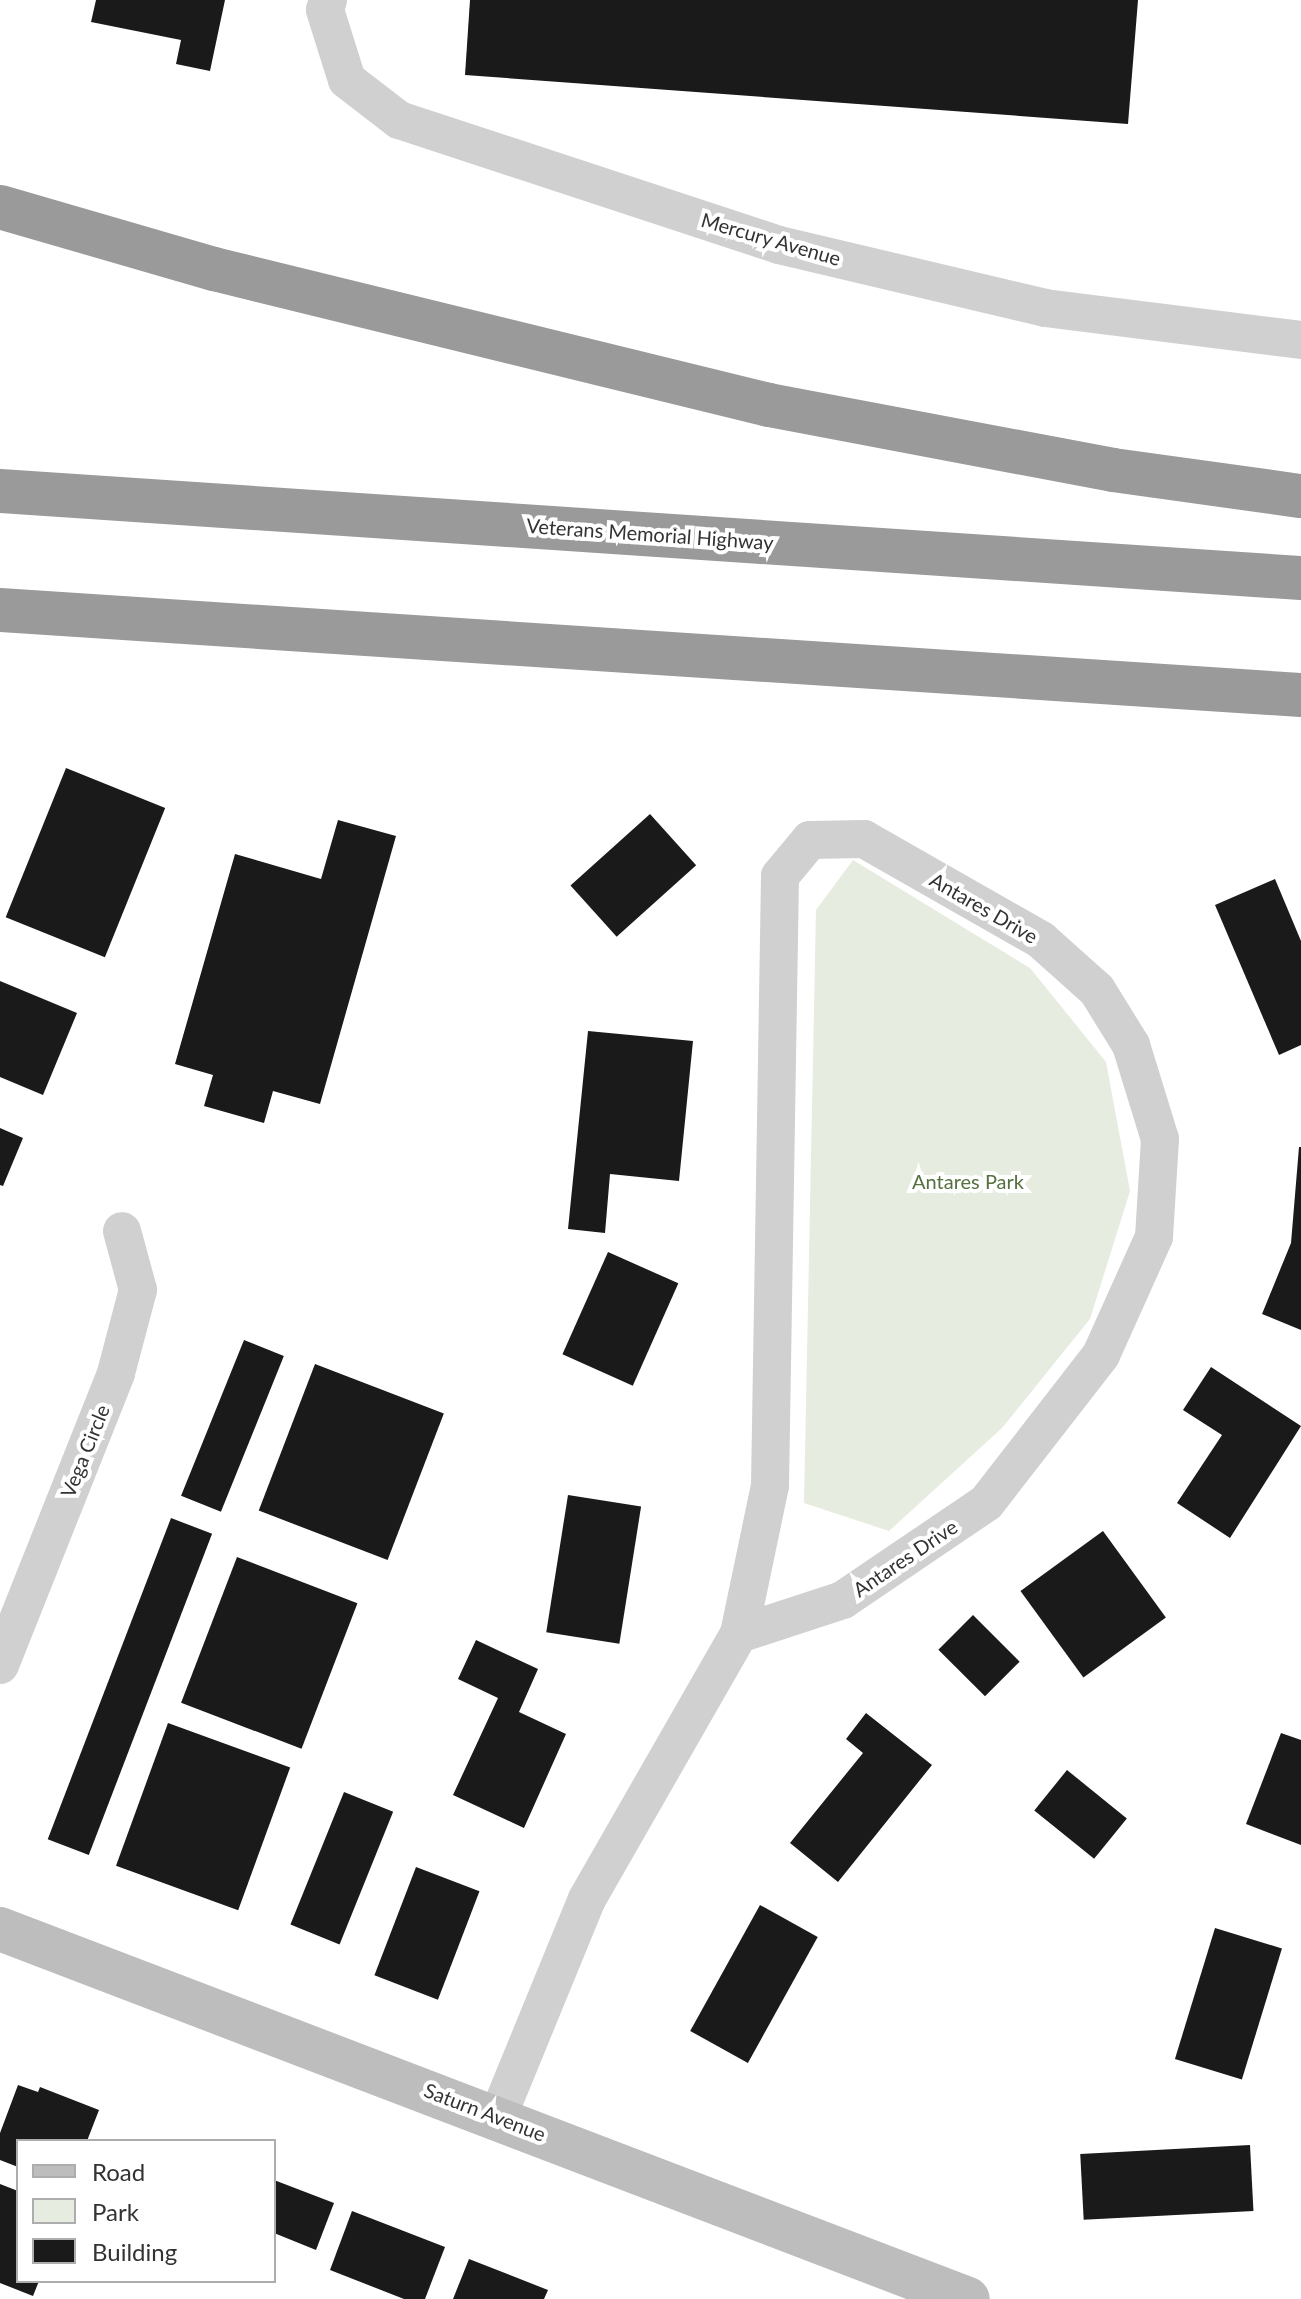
<!DOCTYPE html>
<html>
<head>
<meta charset="utf-8">
<style>
  body { margin:0 }
  #map { position:relative; width:1301px; height:2299px; overflow:hidden; background:#fff; font-family:Lato,sans-serif }
  div>[style] { position:absolute }
  [style*='--x'] { left:calc(var(--x)*1px); top:calc(var(--y)*1px); width:calc(var(--w)*1px); rotate:calc(var(--a)*1deg) }
  .green>* { inset:0; background:#e6ecdf }
  .building>* { inset:0; background:#1a1a1a; transform-origin:0 0 }
  .street>* { height:38px; margin:-19px; padding:0 19px; transform-origin:19px; border-radius:19px; background:#d0d0d0 }
  .secondary>* { height:44px; margin:-22px; padding:0 22px; transform-origin:22px; border-radius:22px; background:#bdbdbd }
  .highway>* { height:44px; margin:-22px; padding:0 22px; transform-origin:22px; border-radius:22px; background:#9a9a9a }
  span { translate:-50% -50%; white-space:nowrap; text-align:center; line-height:1.15; -webkit-text-stroke:8px #fff; paint-order:stroke }
  .street-label { font-size:20px; color:#333 }
  .park-label { font-size:20px; color:#56703f }
  .legend { position:absolute; left:16px; top:2139px; width:260px; height:144px; box-sizing:border-box; background:#fff; border:2px solid #adadad; margin:0; padding:10px 14px; list-style:none; font-size:24px; color:#333 }
  .legend li { display:flex; align-items:center; gap:16px; height:40px }
  .legend b { width:40px; border:2px solid #adadad }
</style>
</head>
<body>
<div id="map">
  <div class="green">
    <div style="clip-path:polygon(853px 860px,1030px 968px,1106px 1062px,1130px 1191px,1090px 1319px,1002px 1428px,889px 1531px,804px 1503px,816px 910px)"></div>
  </div>
  <div class="building">
    <div style="clip-path:polygon(96px 0,225px 0,210px 71px,176px 64px,181px 40px,91px 22px)"></div>
    <div style="clip-path:polygon(470px 0,1138px 0,1128px 124px,465px 75px)"></div>
    <div style="left:66px;top:768px;width:107px;height:161px;rotate:22deg"></div>
    <div style="left:650px;top:814px;width:69px;height:107px;rotate:48deg"></div>
    <div style="clip-path:polygon(338px 820px,396px 836px,320px 1104px,273px 1091px,264px 1123px,204px 1106px,213px 1075px,175px 1064px,235px 854px,321px 879px)"></div>
    <div style="clip-path:polygon(1275px 879px,1301px 941px,1301px 1045px,1279px 1055px,1215px 905px)"></div>
    <div style="clip-path:polygon(0 981px,77px 1013px,43px 1095px,0 1077px)"></div>
    <div style="clip-path:polygon(588px 1031px,693px 1041px,679px 1181px,610px 1174px,605px 1233px,568px 1229px)"></div>
    <div style="clip-path:polygon(0 1128px,23px 1138px,3px 1186px,0 1185px)"></div>
    <div style="clip-path:polygon(1299px 1147px,1301px 1147px,1301px 1330px,1262px 1314px,1291px 1243px)"></div>
    <div style="left:608px;top:1252px;width:77px;height:112px;rotate:24deg"></div>
    <div style="left:244px;top:1340px;width:43px;height:168px;rotate:22deg"></div>
    <div style="left:315px;top:1364px;width:138px;height:157px;rotate:21deg"></div>
    <div style="clip-path:polygon(1211px 1367px,1301px 1426px,1230px 1538px,1177px 1503px,1222px 1435px,1183px 1410px)"></div>
    <div style="left:568px;top:1495px;width:74px;height:139px;rotate:9deg"></div>
    <div style="left:171px;top:1518px;width:44px;height:344px;rotate:21deg"></div>
    <div style="left:1103px;top:1531px;width:107px;height:102px;rotate:54deg"></div>
    <div style="left:237px;top:1557px;width:129px;height:156px;rotate:21deg"></div>
    <div style="left:973px;top:1615px;width:66px;height:49px;rotate:45deg"></div>
    <div style="clip-path:polygon(476px 1640px,538px 1669px,519px 1712px,566px 1734px,524px 1828px,453px 1795px,498px 1698px,458px 1679px)"></div>
    <div style="clip-path:polygon(866px 1713px,932px 1765px,838px 1882px,790px 1843px,863px 1753px,846px 1739px)"></div>
    <div style="left:168px;top:1723px;width:130px;height:152px;rotate:20deg"></div>
    <div style="clip-path:polygon(1281px 1733px,1301px 1740px,1301px 1845px,1246px 1824px)"></div>
    <div style="left:1067px;top:1770px;width:77px;height:52px;rotate:39deg"></div>
    <div style="left:344px;top:1792px;width:53px;height:143px;rotate:22deg"></div>
    <div style="left:416px;top:1867px;width:68px;height:116px;rotate:21deg"></div>
    <div style="left:760px;top:1905px;width:66px;height:144px;rotate:29deg"></div>
    <div style="left:1215px;top:1928px;width:70px;height:137px;rotate:17deg"></div>
    <div style="clip-path:polygon(18px 2085px,38px 2092px,40px 2087px,99px 2110px,87px 2141px,18px 2141px,18px 2167px,0 2160px,0 2133px)"></div>
    <div style="left:1250px;top:2145px;width:66px;height:170px;rotate:87deg"></div>
    <div style="clip-path:polygon(274px 2180px,334px 2203px,316px 2250px,274px 2233px)"></div>
    <div style="clip-path:polygon(0 2184px,18px 2191px,18px 2281px,39px 2281px,33px 2296px,0 2283px)"></div>
    <div style="clip-path:polygon(352px 2211px,445px 2247px,425px 2299px,404px 2299px,330px 2270px)"></div>
    <div style="clip-path:polygon(469px 2259px,548px 2290px,544px 2299px,453px 2299px)"></div>
  </div>
  <div class="street">
    <div style="--x:328;--y:0;--w:10;--a:107"></div>
    <div style="--x:325;--y:10;--w:73;--a:72.6"></div>
    <div style="--x:347;--y:80;--w:66;--a:37.6"></div>
    <div style="--x:399;--y:120;--w:400;--a:18.2"></div>
    <div style="--x:779;--y:245;--w:273;--a:13.3"></div>
    <div style="--x:1045;--y:308;--w:258;--a:7.1"></div>
    <div style="--x:864;--y:839;--w:204;--a:29.7"></div>
    <div style="--x:1041;--y:940;--w:75;--a:41.8"></div>
    <div style="--x:1097;--y:990;--w:65;--a:58.3"></div>
    <div style="--x:1131;--y:1045;--w:98;--a:72.9"></div>
    <div style="--x:1160;--y:1139;--w:98;--a:93.5"></div>
    <div style="--x:1154;--y:1237;--w:129;--a:114.2"></div>
    <div style="--x:1101;--y:1355;--w:187;--a:127.8"></div>
    <div style="--x:986;--y:1503;--w:173;--a:145.9"></div>
    <div style="--x:843;--y:1600;--w:109;--a:161.9"></div>
    <div style="--x:739;--y:1634;--w:151;--a:-78.2"></div>
    <div style="--x:770;--y:1486;--w:610;--a:-89.06"></div>
    <div style="--x:780;--y:876;--w:47;--a:-50.2"></div>
    <div style="--x:810;--y:840;--w:54;--a:-1.1"></div>
    <div style="--x:0;--y:1665;--w:314;--a:-68.3"></div>
    <div style="--x:116;--y:1373;--w:86;--a:-75.2"></div>
    <div style="--x:138;--y:1290;--w:61;--a:-105.2"></div>
    <div style="--x:498;--y:2116;--w:235;--a:-67.7"></div>
    <div style="--x:587;--y:1899;--w:305;--a:-60.2"></div>
  </div>
  <div class="secondary">
    <div style="--x:0;--y:1929;--w:1036;--a:20.92"></div>
  </div>
  <div class="highway">
    <div style="--x:0;--y:207;--w:223;--a:16.2"></div>
    <div style="--x:214;--y:269;--w:571;--a:13.77"></div>
    <div style="--x:769;--y:405;--w:350;--a:10.7"></div>
    <div style="--x:1113;--y:470;--w:190;--a:7.9"></div>
    <div style="--x:0;--y:491;--w:1304;--a:3.83"></div>
    <div style="--x:0;--y:610;--w:1304;--a:3.74"></div>
  </div>
  <div class="street-label">
    <span style="left:771px;top:239px;rotate:16deg">Mercury Avenue</span>
    <span style="left:650px;top:534px;rotate:4deg">Veterans Memorial Highway</span>
    <span style="left:984px;top:908px;rotate:30deg">Antares Drive</span>
    <span style="left:85px;top:1451px;rotate:-68deg">Vega Circle</span>
    <span style="left:905px;top:1558px;rotate:-34deg">Antares Drive</span>
    <span style="left:485px;top:2112px;rotate:21deg">Saturn Avenue</span>
  </div>
  <div class="park-label">
    <span style="left:968px;top:1181px">Antares Park</span>
  </div>
  <ul class="legend">
  <li><b style="height:10px;background:#bdbdbd"></b>Road</li>
  <li><b style="height:22px;background:#e6ecdf"></b>Park</li>
  <li><b style="height:22px;background:#1a1a1a"></b>Building</li>
  </ul>
</div>
</body>
</html>
